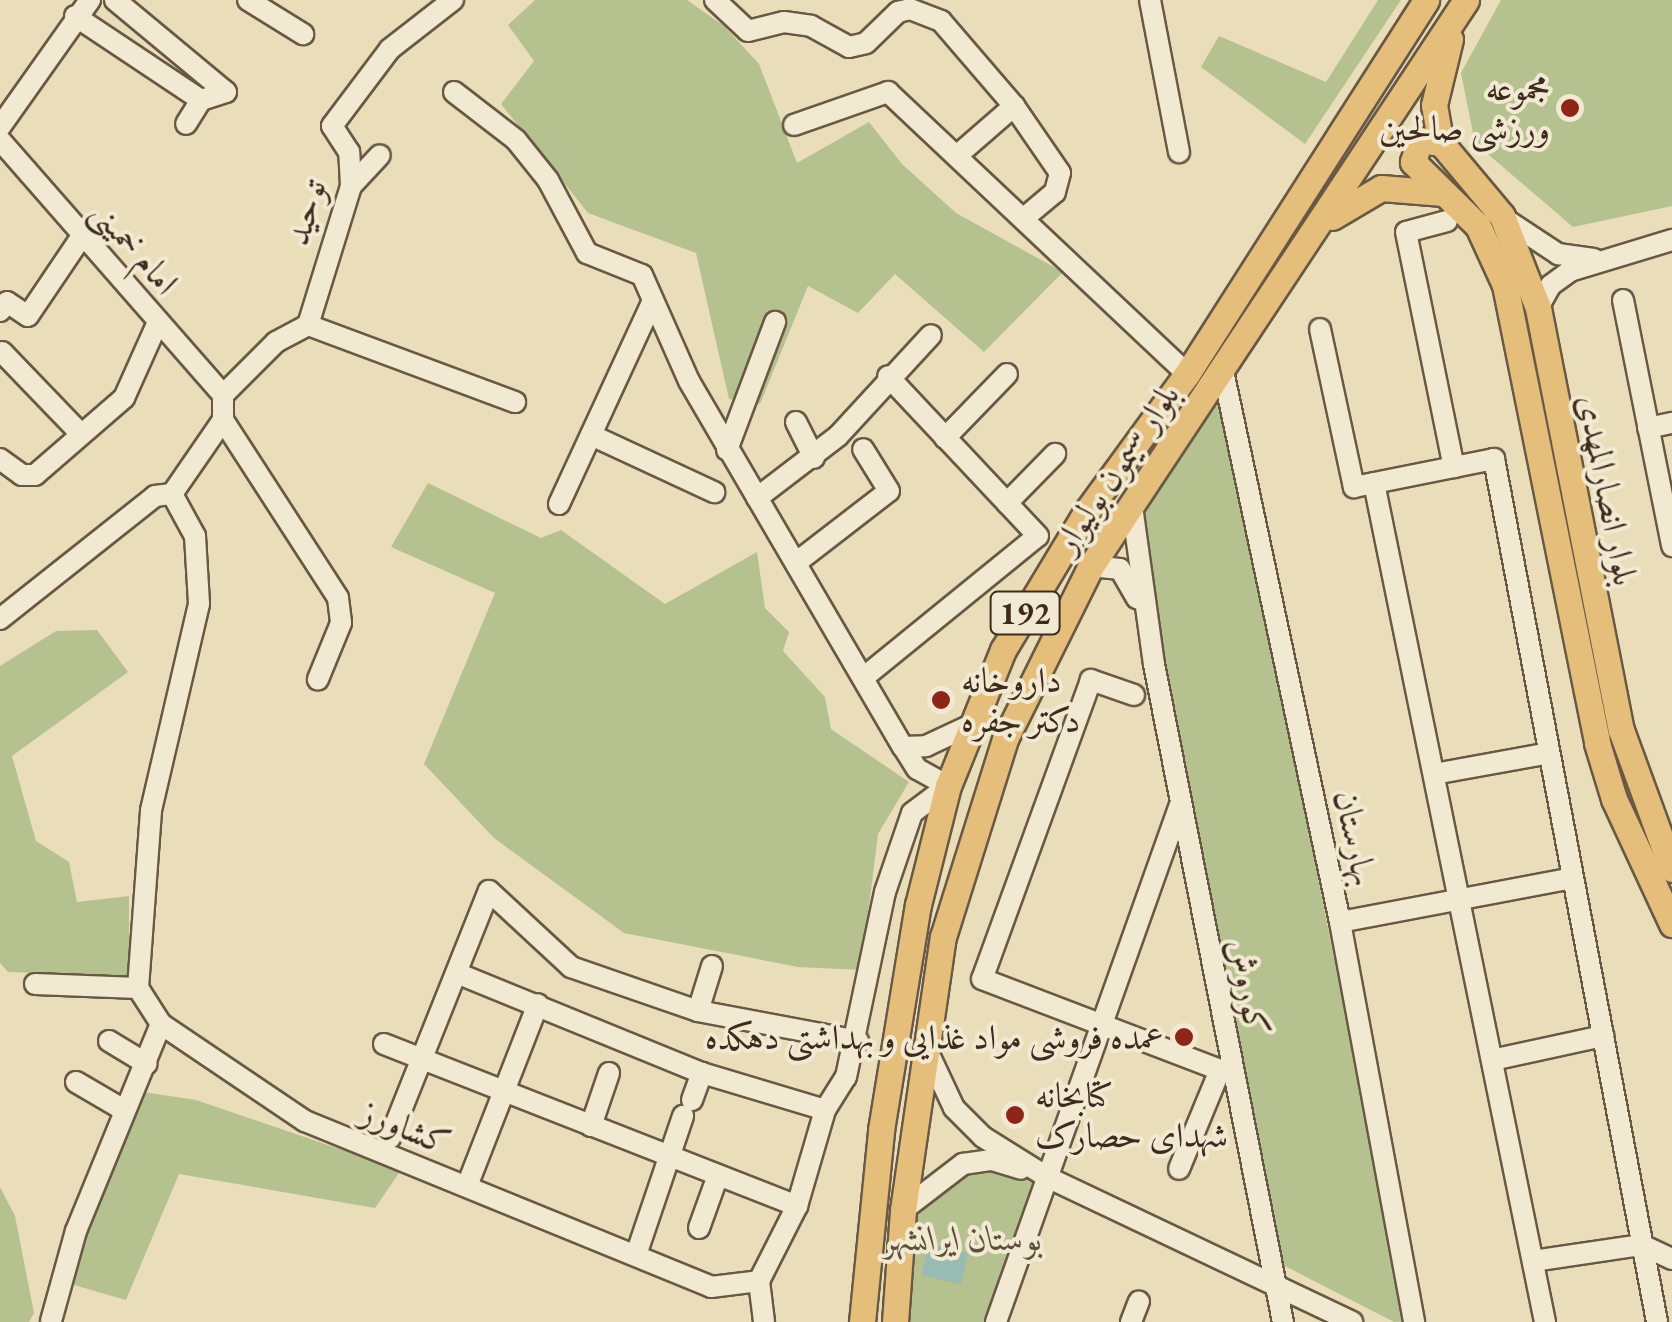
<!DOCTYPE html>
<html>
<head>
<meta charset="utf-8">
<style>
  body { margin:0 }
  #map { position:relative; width:1672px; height:1322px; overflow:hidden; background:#eaddb9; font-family:"EB Garamond",Amiri,serif }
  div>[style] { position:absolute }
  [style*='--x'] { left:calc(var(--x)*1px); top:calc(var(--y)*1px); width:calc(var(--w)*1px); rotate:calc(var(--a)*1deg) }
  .green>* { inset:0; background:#b6c190 }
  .water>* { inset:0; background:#98bbb2; transform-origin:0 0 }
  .roads { filter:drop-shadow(2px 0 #695844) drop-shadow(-2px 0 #695844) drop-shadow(0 2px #695844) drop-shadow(0 -2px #695844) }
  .minor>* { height:20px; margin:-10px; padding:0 10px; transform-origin:10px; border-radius:10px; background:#f1e9d2 }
  .major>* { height:25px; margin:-12.5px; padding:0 12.5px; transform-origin:12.5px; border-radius:12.5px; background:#e5be7c }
  .dots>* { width:28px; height:28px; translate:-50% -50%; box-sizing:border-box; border:5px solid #f1e9d2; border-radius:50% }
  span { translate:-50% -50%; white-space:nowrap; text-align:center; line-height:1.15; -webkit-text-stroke:8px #f1e9d2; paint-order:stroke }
  .shield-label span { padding:2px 8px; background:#f1e9d2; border:2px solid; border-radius:8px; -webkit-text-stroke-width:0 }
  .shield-label { font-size:32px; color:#3e2b1d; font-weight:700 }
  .poi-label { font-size:35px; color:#3e2b1d }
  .right { translate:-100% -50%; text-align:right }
  .left { translate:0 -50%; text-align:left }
  .street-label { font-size:35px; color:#3e2b1d }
  .park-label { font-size:35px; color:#5c503a; font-style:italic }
</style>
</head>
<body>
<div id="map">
  <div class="green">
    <div style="clip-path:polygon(535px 0,687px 0,724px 26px,759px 64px,797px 163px,869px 122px,902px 164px,956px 213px,1063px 272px,984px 352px,895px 274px,858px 313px,808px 286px,760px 404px,729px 399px,696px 253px,588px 213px,501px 104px,534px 61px,508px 25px)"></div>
    <div style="clip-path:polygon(1378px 0,1401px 0,1305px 144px,1201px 67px,1219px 36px,1326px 82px)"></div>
    <div style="clip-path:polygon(1501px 0,1672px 0,1672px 206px,1573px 227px,1475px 143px,1461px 73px)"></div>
    <div style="clip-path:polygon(1219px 394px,1287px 724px,1407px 1321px,1394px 1322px,1283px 1265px,1139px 526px,1145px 503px)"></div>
    <div style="clip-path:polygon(428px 483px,541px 538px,561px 530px,665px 604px,757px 552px,765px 608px,789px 632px,783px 651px,825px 697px,831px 729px,909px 782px,878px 834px,861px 970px,798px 967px,624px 933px,494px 838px,424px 764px,495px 593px,391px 547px)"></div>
    <div style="clip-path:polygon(97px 630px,128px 672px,12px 756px,36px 841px,69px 862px,77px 902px,129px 896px,129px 976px,8px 972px,0 963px,0 666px,56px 631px)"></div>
    <div style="clip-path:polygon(143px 1092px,196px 1100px,401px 1170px,375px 1208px,179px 1174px,126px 1300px,67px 1283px)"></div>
    <div style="clip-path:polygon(992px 1166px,1040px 1184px,990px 1322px,903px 1322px,916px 1209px,944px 1180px)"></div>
    <div style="clip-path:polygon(0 1187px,15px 1216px,34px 1313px,29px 1322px,0 1322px)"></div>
  </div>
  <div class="water">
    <div style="left:929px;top:1244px;width:40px;height:32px;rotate:13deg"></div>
  </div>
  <div class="roads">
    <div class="minor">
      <div style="--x:115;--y:0;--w:144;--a:39.7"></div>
      <div style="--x:226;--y:92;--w:26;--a:162"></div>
      <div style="--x:201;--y:100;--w:28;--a:122"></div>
      <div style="--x:248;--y:0;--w:65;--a:31.7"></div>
      <div style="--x:715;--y:0;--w:45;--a:43.2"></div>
      <div style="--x:748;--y:31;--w:37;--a:-14"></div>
      <div style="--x:784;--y:22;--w:27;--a:8"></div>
      <div style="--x:811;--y:26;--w:43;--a:28.9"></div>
      <div style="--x:849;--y:47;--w:17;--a:-13"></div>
      <div style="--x:866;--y:43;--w:45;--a:-44.1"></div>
      <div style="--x:898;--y:12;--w:12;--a:-14"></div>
      <div style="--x:910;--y:9;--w:33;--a:21"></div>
      <div style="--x:941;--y:21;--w:112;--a:49.3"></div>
      <div style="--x:1014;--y:106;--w:81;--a:55.5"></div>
      <div style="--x:1060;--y:173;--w:20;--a:105"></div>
      <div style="--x:1055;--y:192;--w:39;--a:140"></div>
      <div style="--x:1150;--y:0;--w:155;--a:79.2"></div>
      <div style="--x:75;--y:16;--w:151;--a:33.7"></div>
      <div style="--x:454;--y:92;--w:78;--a:37.7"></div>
      <div style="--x:516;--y:140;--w:51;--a:51.3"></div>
      <div style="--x:548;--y:180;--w:83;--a:61.9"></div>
      <div style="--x:587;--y:253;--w:59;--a:21.8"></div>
      <div style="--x:642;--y:275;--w:116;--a:66.1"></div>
      <div style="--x:689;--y:381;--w:424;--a:59.7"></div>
      <div style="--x:794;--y:125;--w:100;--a:-19.3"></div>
      <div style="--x:888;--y:92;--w:411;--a:43.3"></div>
      <div style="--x:0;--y:127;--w:156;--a:-54.7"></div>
      <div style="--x:0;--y:140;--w:339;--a:48.8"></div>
      <div style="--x:960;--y:153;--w:72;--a:-41"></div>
      <div style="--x:351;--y:186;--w:42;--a:-46.9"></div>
      <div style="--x:1505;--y:219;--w:64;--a:33.4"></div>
      <div style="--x:1558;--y:254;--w:36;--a:8"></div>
      <div style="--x:1447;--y:221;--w:42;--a:165"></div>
      <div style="--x:1406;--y:232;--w:240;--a:78.5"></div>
      <div style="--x:1623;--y:300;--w:251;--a:78.7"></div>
      <div style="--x:1538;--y:308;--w:26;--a:-61"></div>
      <div style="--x:1551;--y:285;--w:24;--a:-36"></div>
      <div style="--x:1570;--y:271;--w:107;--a:-16.9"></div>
      <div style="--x:0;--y:311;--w:11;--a:-52"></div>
      <div style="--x:7;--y:302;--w:25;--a:34"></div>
      <div style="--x:28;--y:316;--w:97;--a:-56"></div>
      <div style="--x:308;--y:325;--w:221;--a:20.4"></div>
      <div style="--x:1320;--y:329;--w:162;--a:77.9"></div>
      <div style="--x:1354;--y:487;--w:143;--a:-11.3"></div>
      <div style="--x:1494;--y:459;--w:878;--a:79.3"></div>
      <div style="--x:2;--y:352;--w:114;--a:46.1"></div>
      <div style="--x:1223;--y:371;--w:563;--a:78.01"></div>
      <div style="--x:1340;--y:922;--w:407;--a:79.5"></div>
      <div style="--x:223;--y:395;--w:25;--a:90"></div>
      <div style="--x:223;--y:420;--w:90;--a:124.6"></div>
      <div style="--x:172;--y:494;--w:48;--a:61.3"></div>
      <div style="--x:195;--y:536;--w:68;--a:86.6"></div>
      <div style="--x:199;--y:604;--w:212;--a:103.1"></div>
      <div style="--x:151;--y:811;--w:177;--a:94.2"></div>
      <div style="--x:138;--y:988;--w:43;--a:57.4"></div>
      <div style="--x:161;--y:1024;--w:174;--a:34"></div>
      <div style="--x:305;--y:1121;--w:439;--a:22.2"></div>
      <div style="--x:711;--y:1287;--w:48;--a:-7.1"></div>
      <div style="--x:759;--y:1281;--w:84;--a:-63.1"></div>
      <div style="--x:797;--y:1206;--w:100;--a:-73.7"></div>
      <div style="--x:825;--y:1110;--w:39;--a:-58"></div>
      <div style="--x:846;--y:1077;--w:189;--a:-78.1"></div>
      <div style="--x:885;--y:892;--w:83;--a:-71.1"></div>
      <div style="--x:912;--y:813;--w:45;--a:-36.9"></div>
      <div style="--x:948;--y:786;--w:35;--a:-151"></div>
      <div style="--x:917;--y:769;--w:26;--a:-122"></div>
      <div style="--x:903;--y:747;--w:23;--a:-2"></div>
      <div style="--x:926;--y:746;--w:52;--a:-25.1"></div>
      <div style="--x:223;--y:395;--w:75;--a:-45"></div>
      <div style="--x:276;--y:342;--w:36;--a:-28"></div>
      <div style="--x:308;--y:325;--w:145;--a:-72.8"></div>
      <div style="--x:351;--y:186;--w:34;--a:-93"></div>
      <div style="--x:349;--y:152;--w:31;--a:-123"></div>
      <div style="--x:332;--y:126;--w:96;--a:-53"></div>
      <div style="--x:390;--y:49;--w:80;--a:-37.9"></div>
      <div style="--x:223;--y:420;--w:212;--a:57.1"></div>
      <div style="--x:338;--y:598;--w:25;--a:83"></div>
      <div style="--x:341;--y:623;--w:61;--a:112.3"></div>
      <div style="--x:796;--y:422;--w:40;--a:63.4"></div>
      <div style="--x:1648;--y:428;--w:25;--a:-12"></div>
      <div style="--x:591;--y:435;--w:136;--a:24.9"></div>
      <div style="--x:945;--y:438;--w:89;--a:-45.9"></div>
      <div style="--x:727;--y:450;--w:137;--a:-69.4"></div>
      <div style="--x:0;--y:459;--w:27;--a:36"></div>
      <div style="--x:22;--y:475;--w:13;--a:0"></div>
      <div style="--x:35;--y:475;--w:118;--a:-40.9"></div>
      <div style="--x:124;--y:398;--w:83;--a:-65.9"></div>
      <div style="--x:1374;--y:483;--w:856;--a:78.48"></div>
      <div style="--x:757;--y:498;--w:102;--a:-37.4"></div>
      <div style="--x:838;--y:436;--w:137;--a:-47.4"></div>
      <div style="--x:1007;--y:503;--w:69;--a:-45.6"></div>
      <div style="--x:559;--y:504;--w:224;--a:-65.2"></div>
      <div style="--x:1132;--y:506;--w:160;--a:82.1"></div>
      <div style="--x:1154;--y:664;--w:671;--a:78.91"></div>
      <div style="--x:797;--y:562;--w:116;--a:-37.7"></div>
      <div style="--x:889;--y:491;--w:49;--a:-121.8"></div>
      <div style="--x:1091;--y:566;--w:29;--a:6"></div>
      <div style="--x:1120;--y:569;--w:34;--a:60"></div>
      <div style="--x:0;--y:619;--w:198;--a:-38.4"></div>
      <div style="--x:155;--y:496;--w:17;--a:-7"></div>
      <div style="--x:863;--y:678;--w:225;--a:-39.1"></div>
      <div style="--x:1038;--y:536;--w:219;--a:-133.2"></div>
      <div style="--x:1134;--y:695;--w:46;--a:-160.8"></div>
      <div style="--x:1091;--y:680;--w:318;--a:110"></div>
      <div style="--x:982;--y:979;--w:255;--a:20.9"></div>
      <div style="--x:1220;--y:1070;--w:107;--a:112.5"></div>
      <div style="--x:1434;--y:774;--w:117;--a:-10.3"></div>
      <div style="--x:1340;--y:922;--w:237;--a:-10.7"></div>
      <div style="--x:459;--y:974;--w:262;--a:22.2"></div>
      <div style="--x:702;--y:1073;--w:128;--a:16.7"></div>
      <div style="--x:35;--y:984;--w:103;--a:2.2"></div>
      <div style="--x:698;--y:1011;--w:47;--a:-72.7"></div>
      <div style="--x:109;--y:1041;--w:44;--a:31.2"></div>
      <div style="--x:384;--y:1044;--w:444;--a:21.4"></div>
      <div style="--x:925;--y:1046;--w:68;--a:64.9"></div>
      <div style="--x:954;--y:1108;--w:41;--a:45"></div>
      <div style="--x:983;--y:1137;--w:75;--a:32"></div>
      <div style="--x:1047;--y:1177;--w:338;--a:25.4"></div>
      <div style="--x:1492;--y:1060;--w:114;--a:-12.2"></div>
      <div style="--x:76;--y:1082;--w:56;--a:30.3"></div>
      <div style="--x:692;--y:1100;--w:29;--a:-70"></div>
      <div style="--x:591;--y:1126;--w:56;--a:-71.2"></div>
      <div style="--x:390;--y:1138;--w:266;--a:-68.2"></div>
      <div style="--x:489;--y:891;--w:112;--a:42.8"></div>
      <div style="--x:571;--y:967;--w:134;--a:19.1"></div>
      <div style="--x:698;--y:1011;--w:163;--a:10.6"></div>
      <div style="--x:467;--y:1186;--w:195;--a:-68.7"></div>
      <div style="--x:903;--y:1210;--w:76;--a:-37.5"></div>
      <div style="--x:963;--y:1164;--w:29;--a:-8"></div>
      <div style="--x:992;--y:1160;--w:30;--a:17"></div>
      <div style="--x:699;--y:1228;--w:53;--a:-70.2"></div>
      <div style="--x:636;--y:1255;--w:147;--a:-71.3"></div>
      <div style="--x:1533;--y:1261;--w:110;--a:-8.4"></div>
      <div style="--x:1642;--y:1245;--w:33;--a:25"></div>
      <div style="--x:759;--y:1281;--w:41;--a:83"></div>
      <div style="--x:51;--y:1321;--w:93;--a:-74.5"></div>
      <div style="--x:76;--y:1231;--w:224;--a:-67.7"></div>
      <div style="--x:996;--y:1322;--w:552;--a:-70.42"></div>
      <div style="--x:1131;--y:1322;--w:22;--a:-69"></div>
    </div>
    <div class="major">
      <div style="--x:1450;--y:39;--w:68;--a:103.6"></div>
      <div style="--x:1434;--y:105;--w:39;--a:80"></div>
      <div style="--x:1441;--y:143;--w:95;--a:50.1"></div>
      <div style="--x:1502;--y:216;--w:99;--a:68.6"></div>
      <div style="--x:1538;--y:308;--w:430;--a:78.9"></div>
      <div style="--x:1621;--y:730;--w:148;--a:69.9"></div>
      <div style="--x:1441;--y:143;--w:21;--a:-172"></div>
      <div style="--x:1420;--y:140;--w:23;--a:108"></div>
      <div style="--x:1413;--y:162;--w:91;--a:44.6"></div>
      <div style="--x:1478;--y:226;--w:65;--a:65.4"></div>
      <div style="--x:1505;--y:285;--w:467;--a:78.6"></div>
      <div style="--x:1597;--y:743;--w:59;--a:73.1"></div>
      <div style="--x:1614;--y:799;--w:138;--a:65.1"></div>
      <div style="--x:1332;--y:217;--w:57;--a:-30.6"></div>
      <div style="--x:1381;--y:188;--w:62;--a:4.6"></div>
      <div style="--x:862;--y:1322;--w:193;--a:-84.3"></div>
      <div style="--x:881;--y:1130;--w:228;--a:-80.7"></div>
      <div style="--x:918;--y:905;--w:123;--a:-75.9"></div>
      <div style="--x:948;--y:786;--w:147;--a:-68"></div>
      <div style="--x:1003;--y:650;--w:162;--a:-58.9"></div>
      <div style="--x:1087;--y:511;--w:170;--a:-53.9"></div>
      <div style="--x:1187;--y:374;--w:444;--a:-57.4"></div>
      <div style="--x:895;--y:1322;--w:112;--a:-85.9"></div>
      <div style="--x:903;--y:1210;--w:276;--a:-81.7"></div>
      <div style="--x:943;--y:937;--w:207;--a:-72.6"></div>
      <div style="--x:1005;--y:739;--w:193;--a:-63.6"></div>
      <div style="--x:1091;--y:566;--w:679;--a:-56.47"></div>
    </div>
  </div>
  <div class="dots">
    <div style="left:1570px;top:108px;background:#8f2418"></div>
    <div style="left:941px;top:700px;background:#8f2418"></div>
    <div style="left:1184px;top:1037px;background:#8f2418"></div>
    <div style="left:1015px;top:1115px;background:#8f2418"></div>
  </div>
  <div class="shield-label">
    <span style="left:1025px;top:613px">192</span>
  </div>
  <div class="poi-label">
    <span class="right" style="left:1550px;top:108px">مجموعه<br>ورزشی صالحین</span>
    <span class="left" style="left:961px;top:700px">داروخانه<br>دکتر جفره</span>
    <span class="right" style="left:1164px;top:1037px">عمده فروشی مواد غذایی و بهداشتی دهکده</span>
    <span class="left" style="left:1035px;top:1115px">کتابخانه<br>شهدای حصارک</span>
  </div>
  <div class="street-label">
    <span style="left:305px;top:212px;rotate:-73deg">توحید</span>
    <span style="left:135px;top:247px;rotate:49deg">امام خمینی</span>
    <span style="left:1116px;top:468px;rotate:-56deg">بلوار سیمون بولیوار</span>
    <span style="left:1608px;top:490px;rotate:79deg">بلوار انصارالمهدی</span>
    <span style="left:1356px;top:838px;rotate:78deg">بهارستان</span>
    <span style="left:1249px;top:987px;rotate:79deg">کوروش</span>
    <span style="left:406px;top:1127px;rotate:22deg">کشاورز</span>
  </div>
  <div class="park-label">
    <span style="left:963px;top:1238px">بوستان ایرانشهر</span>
  </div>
</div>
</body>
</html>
